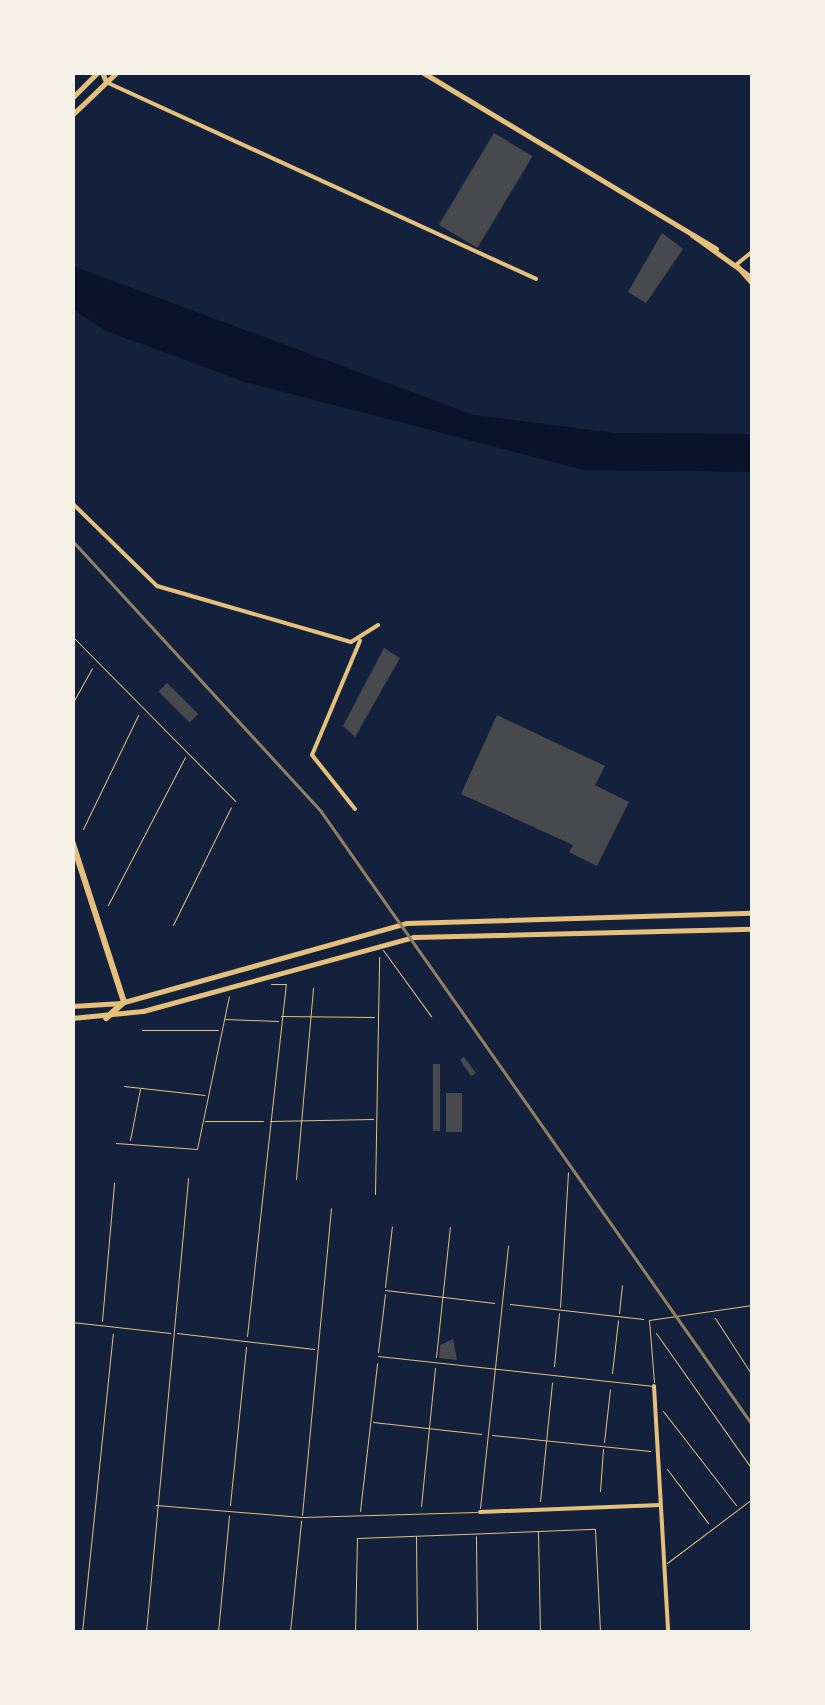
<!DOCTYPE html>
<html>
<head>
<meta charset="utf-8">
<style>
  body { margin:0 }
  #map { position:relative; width:825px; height:1705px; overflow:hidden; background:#14213d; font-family:"Playfair Display",serif }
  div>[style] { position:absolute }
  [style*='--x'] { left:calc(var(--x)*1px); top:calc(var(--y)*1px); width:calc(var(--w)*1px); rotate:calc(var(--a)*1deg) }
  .water>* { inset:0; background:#0b132b }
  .building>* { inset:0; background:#48494c; transform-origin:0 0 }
  .path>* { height:1px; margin:-0.5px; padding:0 0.5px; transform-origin:0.5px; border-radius:0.5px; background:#e5c07b }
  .service>* { height:1px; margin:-0.5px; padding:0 0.5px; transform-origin:0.5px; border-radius:0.5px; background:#e5c07b }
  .minor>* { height:4px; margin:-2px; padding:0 2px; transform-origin:2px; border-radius:2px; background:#e5c07b }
  .tertiary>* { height:5px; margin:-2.5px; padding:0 2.5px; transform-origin:2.5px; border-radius:2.5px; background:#e5c07b }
  .secondary>* { height:5px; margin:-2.5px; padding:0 2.5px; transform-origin:2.5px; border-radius:2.5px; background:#e5c07b }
  .motorway>* { height:6px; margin:-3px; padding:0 3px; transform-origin:3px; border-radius:3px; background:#e5c07b }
  .rail>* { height:2.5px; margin:-1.25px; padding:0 1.25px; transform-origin:1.25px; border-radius:1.25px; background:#918062 }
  span { translate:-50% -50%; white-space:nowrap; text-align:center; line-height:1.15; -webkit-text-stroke:10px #f6f1e7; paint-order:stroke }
  .frame { position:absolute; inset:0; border:75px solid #f6f1e7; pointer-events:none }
</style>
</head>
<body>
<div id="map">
  <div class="water">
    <div style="clip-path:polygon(73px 266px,474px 415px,615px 433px,752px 434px,752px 472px,584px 470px,245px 382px,106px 331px,73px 309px)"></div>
  </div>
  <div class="building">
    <div style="left:494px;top:133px;width:45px;height:107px;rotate:31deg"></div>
    <div style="clip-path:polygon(662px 233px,683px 249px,646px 303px,628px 292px)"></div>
    <div style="clip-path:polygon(384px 648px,400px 658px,355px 737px,343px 726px)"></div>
    <div style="left:167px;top:683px;width:44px;height:12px;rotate:45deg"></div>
    <div style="clip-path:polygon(497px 715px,605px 766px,595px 785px,629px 802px,597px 866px,569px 852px,573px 845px,461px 794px)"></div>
    <div style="clip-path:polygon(464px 1057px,476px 1073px,471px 1076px,460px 1060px)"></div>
    <div style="left:433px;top:1064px;width:7px;height:67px"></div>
    <div style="left:446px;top:1093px;width:16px;height:39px"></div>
    <div style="clip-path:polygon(453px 1339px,457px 1360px,439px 1358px,440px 1345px)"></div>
  </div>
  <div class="path">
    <div style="--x:72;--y:704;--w:41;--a:-60.9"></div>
    <div style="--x:83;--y:829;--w:127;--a:-64.2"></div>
    <div style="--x:108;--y:905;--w:167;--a:-62.5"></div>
    <div style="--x:173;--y:925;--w:131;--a:-63.8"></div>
    <div style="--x:281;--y:1016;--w:93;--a:0.6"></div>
    <div style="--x:225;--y:1019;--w:53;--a:2.2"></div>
    <div style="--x:142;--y:1030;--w:76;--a:0"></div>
    <div style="--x:124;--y:1086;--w:81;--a:6.3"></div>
    <div style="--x:205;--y:1121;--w:58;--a:0"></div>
    <div style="--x:270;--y:1121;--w:103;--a:-1.1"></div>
    <div style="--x:130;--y:1140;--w:52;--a:-78.9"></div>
    <div style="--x:116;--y:1143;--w:81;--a:4.2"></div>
    <div style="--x:197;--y:1149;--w:156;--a:-78.2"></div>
    <div style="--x:296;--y:1179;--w:192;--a:-84.9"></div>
    <div style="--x:375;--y:1194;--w:237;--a:-89"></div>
    <div style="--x:385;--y:1287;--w:61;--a:-83.5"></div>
    <div style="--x:385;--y:1290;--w:110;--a:6.8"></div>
    <div style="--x:510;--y:1304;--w:134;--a:6.4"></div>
    <div style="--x:560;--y:1307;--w:135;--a:-86.6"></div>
    <div style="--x:619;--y:1313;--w:28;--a:-84"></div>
    <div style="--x:715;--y:1318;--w:68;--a:57"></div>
    <div style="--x:656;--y:1333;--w:166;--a:54.8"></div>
    <div style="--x:247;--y:1336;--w:354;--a:-83.7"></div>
    <div style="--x:286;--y:984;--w:15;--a:180"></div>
    <div style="--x:378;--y:1352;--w:58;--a:-83.1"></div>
    <div style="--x:436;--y:1357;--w:131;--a:-83.9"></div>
    <div style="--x:554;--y:1366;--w:53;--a:-84.6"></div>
    <div style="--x:612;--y:1373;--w:53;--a:-83.5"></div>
    <div style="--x:663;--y:1411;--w:119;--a:52.2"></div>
    <div style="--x:373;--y:1422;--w:109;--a:6.3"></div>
    <div style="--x:492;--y:1435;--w:159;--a:5.8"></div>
    <div style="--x:604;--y:1442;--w:53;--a:-83.5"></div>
    <div style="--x:667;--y:1469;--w:68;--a:52.8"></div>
    <div style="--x:600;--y:1491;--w:42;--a:-85.9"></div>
    <div style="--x:540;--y:1501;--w:119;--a:-84.2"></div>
    <div style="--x:230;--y:1505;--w:159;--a:-84.2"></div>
    <div style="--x:421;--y:1506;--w:139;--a:-84.2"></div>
    <div style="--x:360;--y:1511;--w:149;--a:-83.4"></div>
    <div style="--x:538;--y:1531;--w:101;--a:88.9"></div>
    <div style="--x:416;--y:1536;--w:96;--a:89.4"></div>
    <div style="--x:476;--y:1536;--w:96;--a:89.4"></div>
    <div style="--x:82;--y:1632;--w:300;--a:-84.1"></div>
    <div style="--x:218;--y:1632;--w:117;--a:-84.6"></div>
    <div style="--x:355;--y:1632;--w:94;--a:-88.8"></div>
    <div style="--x:357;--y:1538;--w:238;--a:-2.2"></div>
    <div style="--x:595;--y:1529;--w:103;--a:87.2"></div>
  </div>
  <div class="service">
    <div style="--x:72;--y:636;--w:232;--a:45.3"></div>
    <div style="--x:383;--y:950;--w:82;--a:54"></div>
    <div style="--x:102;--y:1321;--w:139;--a:-85"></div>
    <div style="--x:72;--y:1322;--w:99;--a:6.4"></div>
    <div style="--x:177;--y:1333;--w:138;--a:6.7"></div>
    <div style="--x:378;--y:1356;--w:277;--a:6.2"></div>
    <div style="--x:654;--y:1382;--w:62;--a:-94.6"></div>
    <div style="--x:649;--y:1320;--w:104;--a:-8.3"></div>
    <div style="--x:156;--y:1505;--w:146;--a:4.7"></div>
    <div style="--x:302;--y:1517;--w:175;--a:-1.6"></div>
    <div style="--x:480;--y:1508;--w:264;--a:-83.9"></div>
    <div style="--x:302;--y:1515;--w:308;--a:-84.6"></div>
    <div style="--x:667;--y:1563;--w:106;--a:-37"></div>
    <div style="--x:146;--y:1632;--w:456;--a:-84.7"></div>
    <div style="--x:290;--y:1632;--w:112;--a:-84.3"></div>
  </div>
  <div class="minor">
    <div style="--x:106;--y:82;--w:473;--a:24.6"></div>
    <div style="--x:737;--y:264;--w:19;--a:-39"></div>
    <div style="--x:72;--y:503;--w:119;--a:44.3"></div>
    <div style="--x:157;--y:586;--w:202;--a:16.1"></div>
    <div style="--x:351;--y:642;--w:32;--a:-32"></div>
    <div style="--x:355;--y:809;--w:69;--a:-128.5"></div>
    <div style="--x:312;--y:755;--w:124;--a:-67.2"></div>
    <div style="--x:654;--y:1386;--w:246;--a:86.7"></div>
    <div style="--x:480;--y:1512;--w:180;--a:-2.2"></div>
  </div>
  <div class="tertiary">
    <div style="--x:102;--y:72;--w:11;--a:68"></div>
    <div style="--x:422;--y:72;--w:343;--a:31"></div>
    <div style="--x:72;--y:98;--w:37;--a:-45"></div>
    <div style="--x:72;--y:115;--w:62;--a:-43.7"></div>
    <div style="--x:692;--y:235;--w:74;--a:35.6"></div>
    <div style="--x:738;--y:267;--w:21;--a:49"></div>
    <div style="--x:72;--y:1006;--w:50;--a:-3.4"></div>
  </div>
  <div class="secondary">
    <div style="--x:124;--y:1002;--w:293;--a:-15.6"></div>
    <div style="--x:406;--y:923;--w:346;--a:-1.7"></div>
    <div style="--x:72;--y:1018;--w:71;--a:-5.6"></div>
    <div style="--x:143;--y:1011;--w:281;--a:-15.3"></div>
    <div style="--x:414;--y:937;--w:338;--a:-1.4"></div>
  </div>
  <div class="motorway">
    <div style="--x:72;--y:841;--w:169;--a:72.1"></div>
    <div style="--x:124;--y:1002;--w:24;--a:138"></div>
  </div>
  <div class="rail">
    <div style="--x:72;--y:540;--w:368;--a:47.4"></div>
    <div style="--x:321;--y:811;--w:749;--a:54.89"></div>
  </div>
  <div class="frame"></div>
</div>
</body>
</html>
